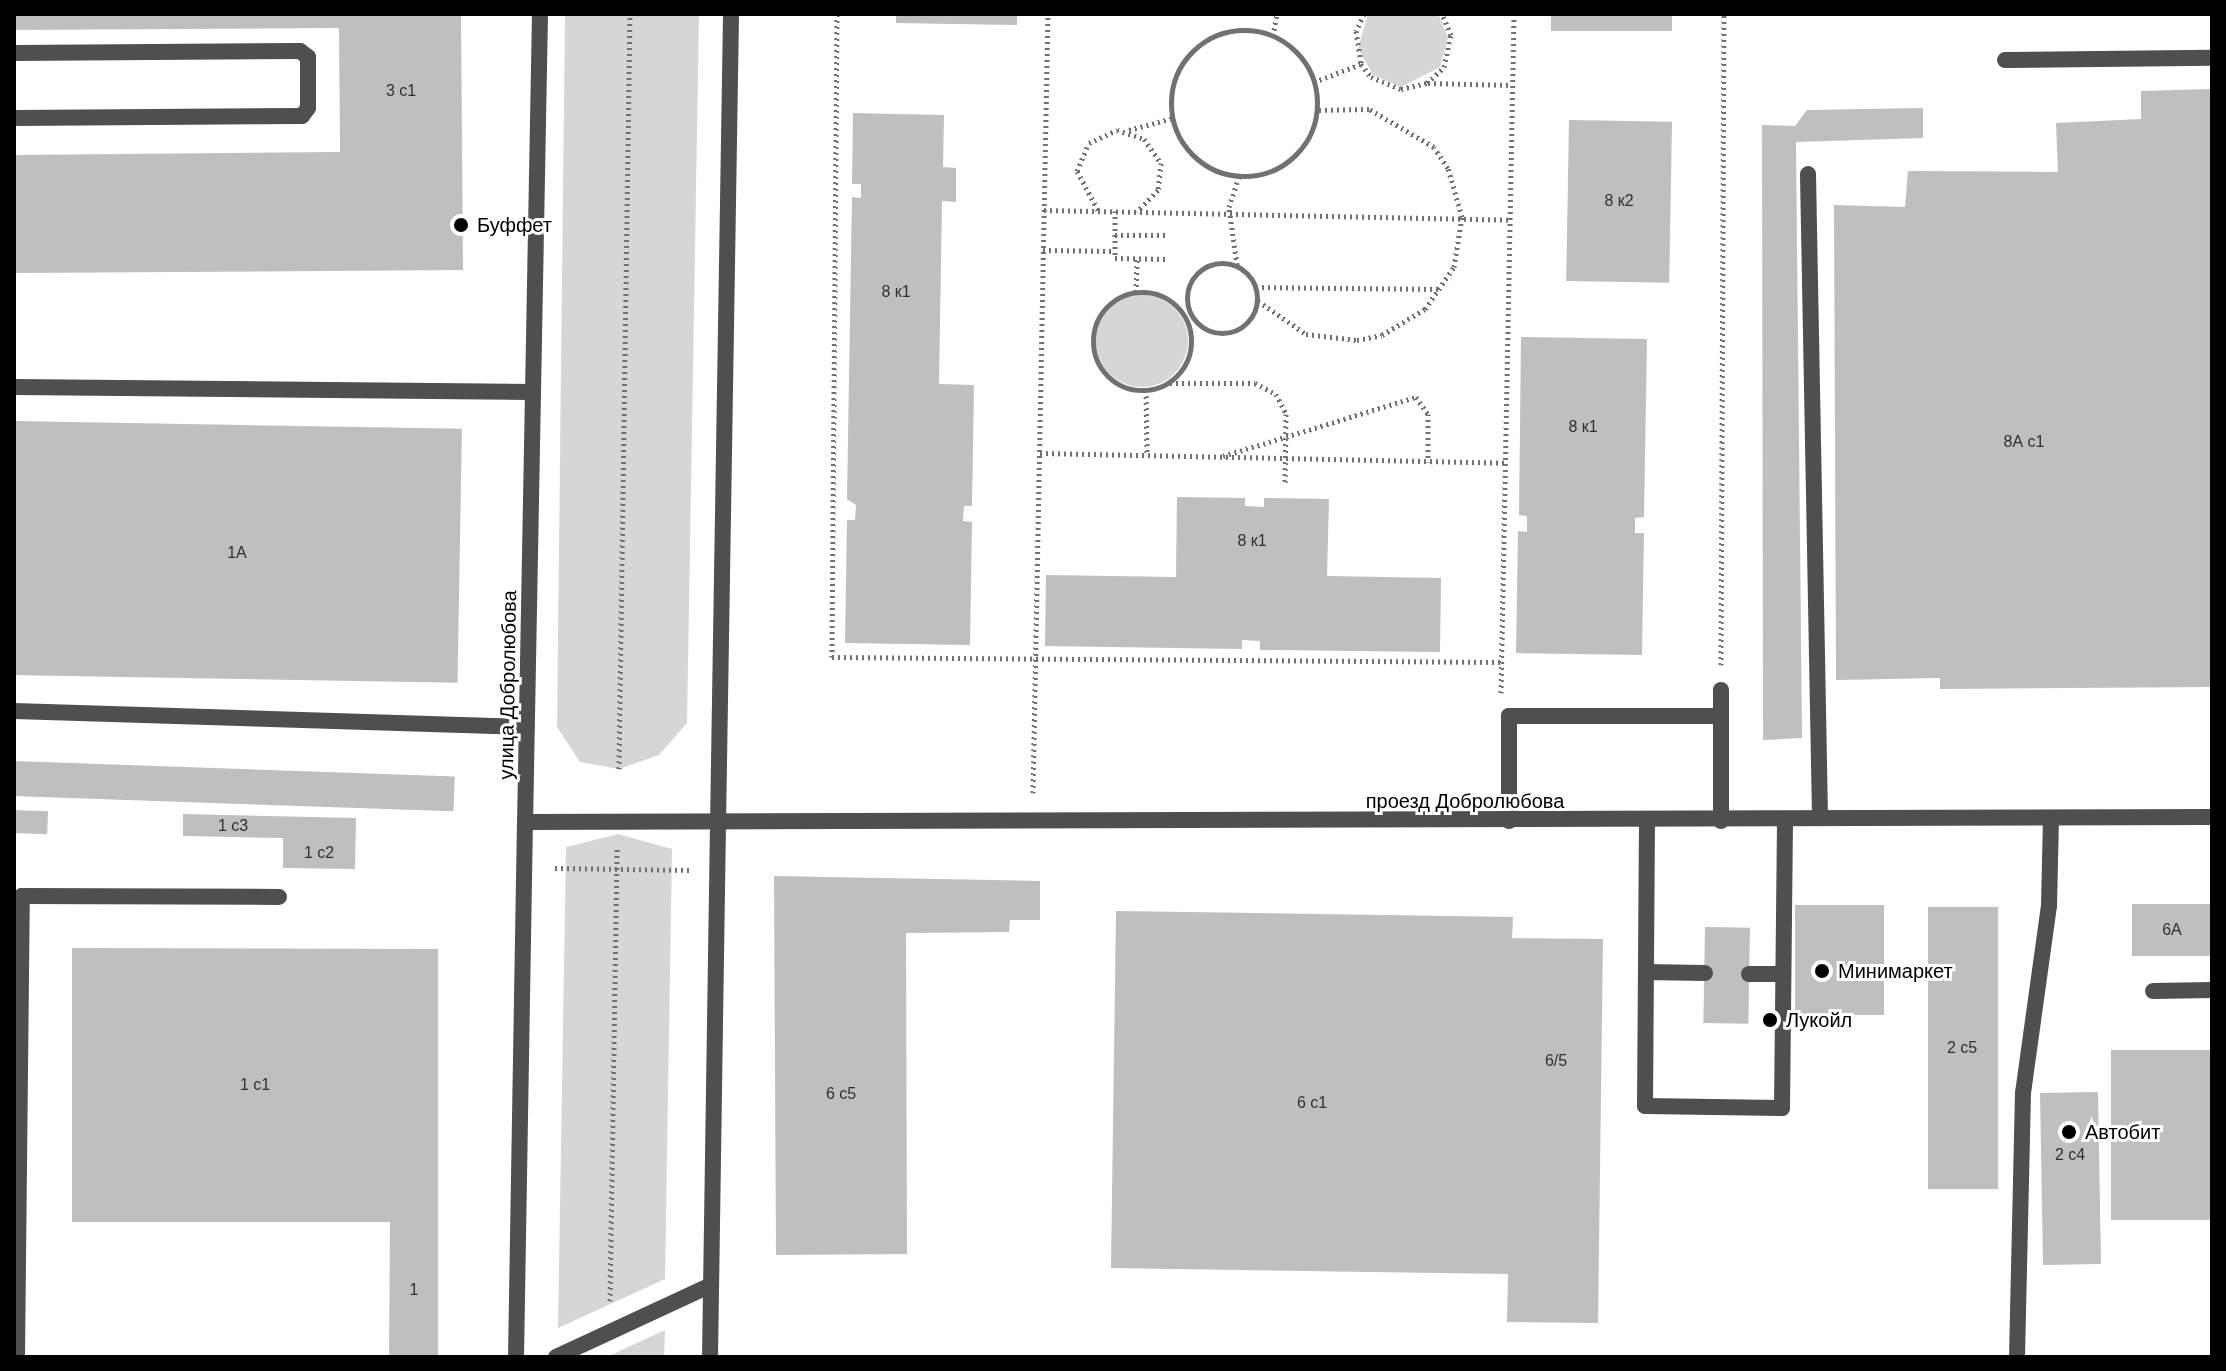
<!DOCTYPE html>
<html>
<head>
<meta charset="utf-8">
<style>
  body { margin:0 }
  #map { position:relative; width:2226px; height:1371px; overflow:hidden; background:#fff; font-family:Arial,sans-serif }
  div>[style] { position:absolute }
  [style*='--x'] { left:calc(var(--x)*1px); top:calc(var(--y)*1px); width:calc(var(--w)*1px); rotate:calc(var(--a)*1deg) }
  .green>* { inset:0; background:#d6d6d6 }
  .round { border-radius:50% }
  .building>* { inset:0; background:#bfbfbf; transform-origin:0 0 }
  .path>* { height:5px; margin-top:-2.5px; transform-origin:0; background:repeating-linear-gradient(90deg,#717171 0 2px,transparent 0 6px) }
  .path>.ring { margin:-2.5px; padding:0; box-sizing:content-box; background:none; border:5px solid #717171; border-radius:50% }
  .service>* { height:16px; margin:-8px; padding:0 8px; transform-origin:8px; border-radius:8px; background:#4f4f4f }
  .minor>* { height:16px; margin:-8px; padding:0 8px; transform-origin:8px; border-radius:8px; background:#4f4f4f }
  .tertiary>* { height:16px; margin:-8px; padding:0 8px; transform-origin:8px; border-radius:8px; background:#4f4f4f }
  .dots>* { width:22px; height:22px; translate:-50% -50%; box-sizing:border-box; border:4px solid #fff; border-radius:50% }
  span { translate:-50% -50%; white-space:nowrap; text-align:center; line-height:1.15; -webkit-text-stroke:6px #fff; paint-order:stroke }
  .number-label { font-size:16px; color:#303030 }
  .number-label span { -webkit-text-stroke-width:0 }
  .poi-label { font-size:20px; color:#000 }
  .left { translate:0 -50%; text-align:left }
  .street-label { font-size:20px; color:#000 }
  .frame { position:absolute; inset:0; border:16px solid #000; pointer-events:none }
</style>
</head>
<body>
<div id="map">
  <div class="green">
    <div style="clip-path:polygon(565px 14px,699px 14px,687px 723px,659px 755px,619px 769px,580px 762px,557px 727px)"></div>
    <div style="clip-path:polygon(1368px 14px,1438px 14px,1448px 37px,1440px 67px,1401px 87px,1373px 75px,1358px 48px)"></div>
    <div class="round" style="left:1096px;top:295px;width:92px;height:92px"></div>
    <div style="clip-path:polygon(618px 834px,672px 849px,665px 1279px,558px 1328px,566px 847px)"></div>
    <div style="clip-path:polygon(665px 1330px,664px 1357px,606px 1357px,609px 1356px)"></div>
  </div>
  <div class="building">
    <div style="clip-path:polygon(14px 14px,461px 14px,463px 270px,14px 273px,14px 155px,340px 152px,339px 28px,14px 30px)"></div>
    <div style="clip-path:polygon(896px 14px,1017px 14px,1017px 25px,896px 23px)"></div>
    <div style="left:1551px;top:14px;width:121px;height:17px"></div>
    <div style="clip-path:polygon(2210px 89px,2212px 687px,1940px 689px,1940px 678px,1836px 680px,1834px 205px,1905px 207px,1908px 171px,2058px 172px,2056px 123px,2141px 119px,2141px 91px)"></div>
    <div style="clip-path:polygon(1923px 108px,1923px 138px,1796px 142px,1802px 738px,1763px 740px,1762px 125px,1795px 126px,1807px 110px)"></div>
    <div style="clip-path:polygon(853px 113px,944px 115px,943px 167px,956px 168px,956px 202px,942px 201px,939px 384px,974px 385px,972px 506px,964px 506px,963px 521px,972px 522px,970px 645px,845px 643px,847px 520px,855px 520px,856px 505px,847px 499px,852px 197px,861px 198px,861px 184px,852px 184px)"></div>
    <div style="left:1569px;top:120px;width:103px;height:161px;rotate:1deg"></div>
    <div style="clip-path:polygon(1521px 337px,1647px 339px,1644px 517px,1635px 518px,1635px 533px,1644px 533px,1642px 655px,1516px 653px,1518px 531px,1527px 532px,1527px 516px,1519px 515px)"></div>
    <div style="left:14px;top:421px;width:448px;height:254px;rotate:1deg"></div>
    <div style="clip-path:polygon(1177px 497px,1245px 498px,1245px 506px,1264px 507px,1264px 498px,1329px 499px,1327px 576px,1441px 578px,1440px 652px,1260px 650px,1260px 641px,1242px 640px,1242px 649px,1045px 646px,1046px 575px,1176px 577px)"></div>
    <div style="left:14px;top:761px;width:441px;height:35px;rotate:2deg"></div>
    <div style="left:14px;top:810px;width:34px;height:23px;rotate:2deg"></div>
    <div style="clip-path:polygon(183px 814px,356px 818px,355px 869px,283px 868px,283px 838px,183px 836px)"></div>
    <div style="clip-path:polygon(774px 876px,1040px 881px,1040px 920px,1010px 920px,1009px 932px,906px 933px,907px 1254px,776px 1255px)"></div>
    <div style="left:2132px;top:904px;width:80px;height:52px"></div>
    <div style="left:1795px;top:905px;width:89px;height:110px"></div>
    <div style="left:1928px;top:907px;width:70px;height:282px"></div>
    <div style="clip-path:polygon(1116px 911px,1513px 917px,1512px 938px,1603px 939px,1598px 1323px,1507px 1322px,1508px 1274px,1111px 1268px)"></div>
    <div style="left:1705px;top:927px;width:45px;height:96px;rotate:1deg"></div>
    <div style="clip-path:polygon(72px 948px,438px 949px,438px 1357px,389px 1357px,390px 1222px,72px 1222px)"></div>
    <div style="left:2212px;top:1050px;width:170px;height:101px;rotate:90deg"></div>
    <div style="left:2098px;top:1092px;width:172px;height:58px;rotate:89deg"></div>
  </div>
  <div class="path">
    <div style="--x:837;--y:14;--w:643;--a:90.45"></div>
    <div style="--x:832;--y:657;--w:670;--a:0.43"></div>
    <div style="--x:1364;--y:14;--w:19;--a:115"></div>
    <div style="--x:1356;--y:31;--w:33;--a:81"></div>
    <div style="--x:1361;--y:64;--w:16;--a:52"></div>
    <div style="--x:1371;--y:77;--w:32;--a:22"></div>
    <div style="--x:1401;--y:89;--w:27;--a:-13"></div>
    <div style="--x:1427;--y:83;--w:23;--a:-43"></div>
    <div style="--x:1444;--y:67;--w:33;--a:-78"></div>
    <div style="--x:1451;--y:35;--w:23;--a:-113"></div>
    <div class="ring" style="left:1171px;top:30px;width:141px;height:141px"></div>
    <div style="--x:1273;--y:36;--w:22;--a:-80"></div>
    <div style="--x:1314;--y:82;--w:50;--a:-21"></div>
    <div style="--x:1428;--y:83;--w:84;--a:1.4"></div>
    <div style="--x:1129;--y:130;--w:46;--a:-15.3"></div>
    <div style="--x:1044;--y:210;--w:466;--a:1.2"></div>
    <div style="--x:1098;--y:210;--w:44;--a:-118.3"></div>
    <div style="--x:1077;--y:171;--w:30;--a:-67"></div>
    <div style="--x:1089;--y:143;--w:31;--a:-25"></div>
    <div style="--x:1117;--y:130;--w:28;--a:18"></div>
    <div style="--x:1144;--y:139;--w:29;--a:55"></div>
    <div style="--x:1161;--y:163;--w:27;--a:96"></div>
    <div style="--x:1158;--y:190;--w:30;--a:134"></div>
    <div style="--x:1115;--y:211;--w:47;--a:90"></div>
    <div style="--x:1115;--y:258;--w:52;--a:1.1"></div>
    <div style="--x:1115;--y:235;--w:54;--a:0"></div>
    <div style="--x:1043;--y:250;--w:72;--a:0.8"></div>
    <div class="ring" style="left:1187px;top:263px;width:65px;height:65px"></div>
    <div style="--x:1237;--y:265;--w:59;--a:-97.9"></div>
    <div style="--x:1229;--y:207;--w:33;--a:-72"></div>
    <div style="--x:1256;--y:287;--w:186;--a:0.6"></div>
    <div class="ring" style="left:1093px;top:292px;width:93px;height:93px"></div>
    <div style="--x:1136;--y:292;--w:34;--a:-88"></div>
    <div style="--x:1258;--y:301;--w:58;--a:34.5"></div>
    <div style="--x:1306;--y:334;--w:51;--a:6.7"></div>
    <div style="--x:1357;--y:340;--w:25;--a:-11"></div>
    <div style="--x:1382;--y:335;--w:50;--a:-31.2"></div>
    <div style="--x:1425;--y:309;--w:51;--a:-55.4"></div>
    <div style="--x:1454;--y:267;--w:51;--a:-80.9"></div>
    <div style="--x:1462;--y:217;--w:51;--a:-105.9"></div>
    <div style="--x:1448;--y:168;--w:25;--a:-124"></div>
    <div style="--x:1434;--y:147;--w:75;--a:-149.7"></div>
    <div style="--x:1369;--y:109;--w:52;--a:178.9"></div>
    <div style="--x:1170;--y:383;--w:85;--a:0"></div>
    <div style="--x:1255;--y:383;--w:24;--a:28"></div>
    <div style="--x:1276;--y:394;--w:22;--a:63"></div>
    <div style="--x:1286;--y:414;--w:70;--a:90.8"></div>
    <div style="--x:1146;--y:390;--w:65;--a:89.1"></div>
    <div style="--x:1040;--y:453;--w:466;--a:1.2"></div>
    <div style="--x:1223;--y:456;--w:202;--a:-17"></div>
    <div style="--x:1416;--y:397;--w:21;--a:55"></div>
    <div style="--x:1428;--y:414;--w:48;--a:90"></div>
    <div style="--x:1721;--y:665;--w:651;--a:-89.74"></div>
    <div style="--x:1501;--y:693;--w:679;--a:-88.9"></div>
    <div style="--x:619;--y:769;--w:755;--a:-89.17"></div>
    <div style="--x:1033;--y:793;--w:779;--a:-88.9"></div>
    <div style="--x:555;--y:868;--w:135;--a:0.8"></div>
    <div style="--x:610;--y:1301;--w:454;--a:-89.1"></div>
  </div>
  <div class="service">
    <div style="--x:14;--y:53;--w:286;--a:-0.4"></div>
    <div style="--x:300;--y:51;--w:10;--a:37"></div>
    <div style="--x:308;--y:57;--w:51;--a:90"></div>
    <div style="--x:308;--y:108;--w:10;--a:127"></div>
    <div style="--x:302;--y:116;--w:288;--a:179.6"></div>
    <div style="--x:2005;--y:60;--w:207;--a:-0.6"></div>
    <div style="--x:1808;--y:174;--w:644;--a:88.93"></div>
    <div style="--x:14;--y:387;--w:519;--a:0.55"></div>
    <div style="--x:1721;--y:690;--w:131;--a:90"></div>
    <div style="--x:14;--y:711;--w:513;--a:1.79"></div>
    <div style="--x:1647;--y:820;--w:286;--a:90.4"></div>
    <div style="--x:1645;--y:1106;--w:137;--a:0.8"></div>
    <div style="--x:1782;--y:1108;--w:288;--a:-89.4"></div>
    <div style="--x:1509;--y:821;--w:105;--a:-90"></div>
    <div style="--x:1509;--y:716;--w:212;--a:0"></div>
    <div style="--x:1646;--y:972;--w:59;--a:1"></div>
    <div style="--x:1749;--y:974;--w:34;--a:0"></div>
    <div style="--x:2153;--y:991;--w:59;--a:-1"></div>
    <div style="--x:17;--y:1357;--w:461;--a:-89.4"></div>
    <div style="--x:22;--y:896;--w:257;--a:0.2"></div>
    <div style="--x:2017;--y:1357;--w:264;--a:-88.7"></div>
    <div style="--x:2023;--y:1093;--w:189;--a:-82.1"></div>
    <div style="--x:2049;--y:906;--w:88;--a:-88.7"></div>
  </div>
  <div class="minor">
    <div style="--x:516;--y:1357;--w:535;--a:-89.04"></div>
    <div style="--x:556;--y:1357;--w:171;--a:-24.9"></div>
    <div style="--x:710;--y:1357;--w:532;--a:-89.14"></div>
  </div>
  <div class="tertiary">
    <div style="--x:540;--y:14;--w:808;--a:91.06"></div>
    <div style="--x:525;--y:822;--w:1687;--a:-0.17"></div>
    <div style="--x:718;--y:825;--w:811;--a:-89.08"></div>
  </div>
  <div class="dots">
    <div style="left:461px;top:225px;background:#000"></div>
    <div style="left:1822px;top:971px;background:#000"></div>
    <div style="left:1770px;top:1020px;background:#000"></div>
    <div style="left:2069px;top:1132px;background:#000"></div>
  </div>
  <div class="number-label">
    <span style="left:401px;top:91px">3 с1</span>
    <span style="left:1619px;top:201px">8 к2</span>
    <span style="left:896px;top:292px">8 к1</span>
    <span style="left:1583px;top:427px">8 к1</span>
    <span style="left:2024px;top:442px">8А с1</span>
    <span style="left:1252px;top:541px">8 к1</span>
    <span style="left:237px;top:553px">1А</span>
    <span style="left:233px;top:826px">1 с3</span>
    <span style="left:319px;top:853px">1 с2</span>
    <span style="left:2172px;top:930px">6А</span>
    <span style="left:1962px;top:1048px">2 с5</span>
    <span style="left:1556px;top:1061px">6/5</span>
    <span style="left:255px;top:1085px">1 с1</span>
    <span style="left:841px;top:1094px">6 с5</span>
    <span style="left:1312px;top:1103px">6 с1</span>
    <span style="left:2070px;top:1155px">2 с4</span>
    <span style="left:414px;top:1290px">1</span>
  </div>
  <div class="poi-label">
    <span class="left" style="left:477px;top:225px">Буффет</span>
    <span class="left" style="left:1838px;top:971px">Минимаркет</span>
    <span class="left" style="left:1786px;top:1020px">Лукойл</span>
    <span class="left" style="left:2085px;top:1132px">Автобит</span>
  </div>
  <div class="street-label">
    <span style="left:508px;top:685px;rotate:-89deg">улица Добролюбова</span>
    <span style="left:1465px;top:801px">проезд Добролюбова</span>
  </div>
  <div class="frame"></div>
</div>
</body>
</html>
